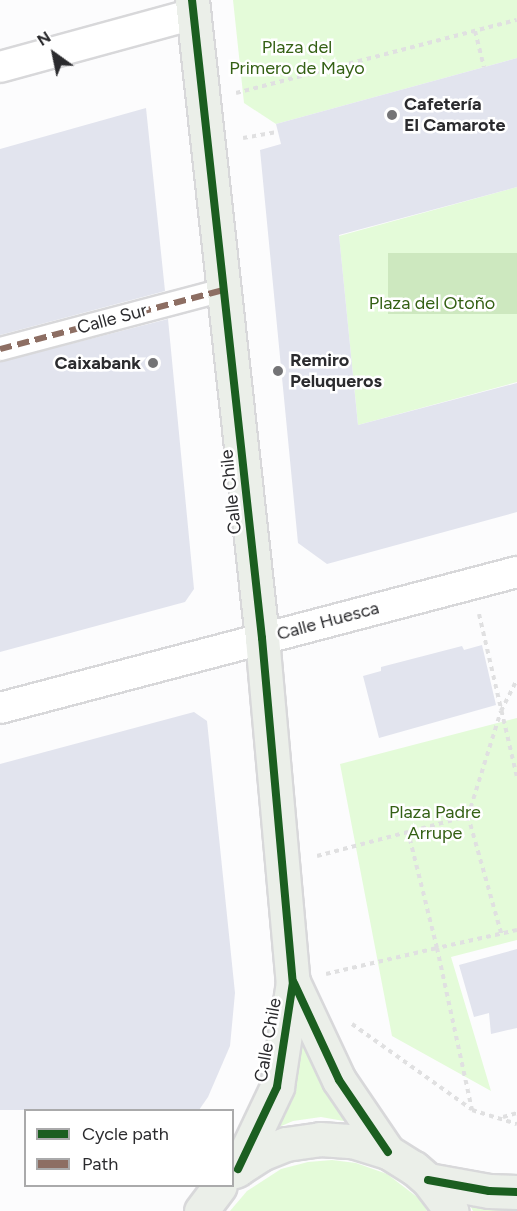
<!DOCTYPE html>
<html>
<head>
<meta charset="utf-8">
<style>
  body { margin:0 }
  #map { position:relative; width:517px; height:1211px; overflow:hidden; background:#fcfcfd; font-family:Figtree,sans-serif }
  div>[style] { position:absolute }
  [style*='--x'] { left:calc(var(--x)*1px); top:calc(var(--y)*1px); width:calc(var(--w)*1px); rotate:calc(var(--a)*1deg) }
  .green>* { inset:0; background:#e4fbd9 }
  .forest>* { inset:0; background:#cde8bf; transform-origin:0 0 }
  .building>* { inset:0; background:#e2e4ee }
  .path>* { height:4px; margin-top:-2px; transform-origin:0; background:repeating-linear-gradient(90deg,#e0e0e1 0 4.5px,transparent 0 9px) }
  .roads { filter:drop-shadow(2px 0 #d8d8da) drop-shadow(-2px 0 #d8d8da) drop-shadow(0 2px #d8d8da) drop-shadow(0 -2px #d8d8da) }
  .pedestrian>* { height:22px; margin:-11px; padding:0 11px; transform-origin:11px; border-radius:11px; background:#fff }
  .minor>* { height:30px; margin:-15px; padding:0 15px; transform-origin:15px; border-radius:15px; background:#fff }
  .primary>* { height:33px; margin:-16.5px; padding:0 16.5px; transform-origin:16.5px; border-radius:16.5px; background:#ebefe9 }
  .quiet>* { height:6px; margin-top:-3px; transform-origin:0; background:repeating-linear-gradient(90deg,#8d6e63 0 12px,transparent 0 18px) }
  .cycleway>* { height:8px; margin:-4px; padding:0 4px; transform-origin:4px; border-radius:4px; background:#1b5e20 }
  .dots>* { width:16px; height:16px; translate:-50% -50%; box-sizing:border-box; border:3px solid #fff; border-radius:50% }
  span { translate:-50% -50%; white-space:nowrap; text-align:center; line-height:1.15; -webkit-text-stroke:5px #fff; paint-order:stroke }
  .park-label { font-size:18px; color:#346014 }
  .poi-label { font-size:18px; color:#2b2b2e; font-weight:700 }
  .left { translate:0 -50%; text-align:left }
  .right { translate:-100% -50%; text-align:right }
  .street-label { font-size:18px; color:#2b2b2e }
  .legend { position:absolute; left:24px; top:1109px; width:210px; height:78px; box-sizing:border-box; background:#fff; border:2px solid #aaaaab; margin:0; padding:8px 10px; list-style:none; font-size:18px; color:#2b2b2e }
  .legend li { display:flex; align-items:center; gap:12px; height:30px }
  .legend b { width:30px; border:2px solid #aaaaab }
  .north { position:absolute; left:24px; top:24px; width:60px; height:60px; -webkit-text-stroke:4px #fff; paint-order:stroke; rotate:327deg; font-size:16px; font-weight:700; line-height:24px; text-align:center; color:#2b2b2e }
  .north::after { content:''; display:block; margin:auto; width:21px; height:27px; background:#2b2b2e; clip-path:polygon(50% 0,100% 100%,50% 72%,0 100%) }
</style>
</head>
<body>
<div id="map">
  <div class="green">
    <div style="clip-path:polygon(233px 0,517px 0,517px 58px,276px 124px,244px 103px)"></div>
    <div style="clip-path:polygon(517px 187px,517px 382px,358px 425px,339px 236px)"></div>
    <div style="clip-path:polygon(517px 718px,517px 940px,451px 957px,491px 1091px,392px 1036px,340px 764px)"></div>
    <div style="clip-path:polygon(303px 1032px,355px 1123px,321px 1117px,293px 1121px,272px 1130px,297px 1080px)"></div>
    <div style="clip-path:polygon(332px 1160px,356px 1163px,387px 1174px,421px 1200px,427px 1211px,230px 1211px,247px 1191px,281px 1169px,308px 1162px)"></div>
    <div style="clip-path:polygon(467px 1200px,517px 1209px,517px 1211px,473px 1211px)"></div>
  </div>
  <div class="forest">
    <div style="left:517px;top:253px;width:61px;height:129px;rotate:90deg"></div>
  </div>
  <div class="building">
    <div style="clip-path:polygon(517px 58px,517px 187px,339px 235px,358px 425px,517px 383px,517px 512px,327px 564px,298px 543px,260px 150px,281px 144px,276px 124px)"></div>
    <div style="clip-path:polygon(146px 108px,165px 291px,0 335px,0 149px)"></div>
    <div style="clip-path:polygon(168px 319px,194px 589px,185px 602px,0 652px,0 362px)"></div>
    <div style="clip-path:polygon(482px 645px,496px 705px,379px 738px,363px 676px,381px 671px,381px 667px,462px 646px,464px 650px)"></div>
    <div style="clip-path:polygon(194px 712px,207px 721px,235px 993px,230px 1046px,208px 1097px,199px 1110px,0 1110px,0 764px)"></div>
    <div style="clip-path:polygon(517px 949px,517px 1028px,491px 1034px,489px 1013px,474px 1017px,459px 965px)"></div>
  </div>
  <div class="path">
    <div style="--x:475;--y:31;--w:37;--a:76"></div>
    <div style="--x:236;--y:93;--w:290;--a:-14.6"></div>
    <div style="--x:243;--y:138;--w:36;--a:-10"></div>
    <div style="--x:479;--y:614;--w:167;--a:76.9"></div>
    <div style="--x:468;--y:816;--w:122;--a:74.2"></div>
    <div style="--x:317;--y:856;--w:156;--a:-14.8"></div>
    <div style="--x:468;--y:816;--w:110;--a:-72.6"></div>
    <div style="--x:501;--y:711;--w:36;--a:-63"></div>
    <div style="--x:517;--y:930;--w:82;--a:167.3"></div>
    <div style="--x:437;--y:948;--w:166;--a:77.8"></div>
    <div style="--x:472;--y:1110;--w:47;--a:17.3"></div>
    <div style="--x:326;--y:974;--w:114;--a:-13.2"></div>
    <div style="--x:437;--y:948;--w:120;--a:-104"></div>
    <div style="--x:352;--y:1024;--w:146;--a:35.5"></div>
    <div style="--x:503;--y:1117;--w:15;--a:-16"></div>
  </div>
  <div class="roads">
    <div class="pedestrian">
      <div style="--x:0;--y:349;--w:231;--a:-14.8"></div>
    </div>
    <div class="minor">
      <div style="--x:0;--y:67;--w:201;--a:-15.3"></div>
      <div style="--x:0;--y:708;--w:535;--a:-14.74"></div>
    </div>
    <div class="primary">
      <div style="--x:192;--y:0;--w:642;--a:83.74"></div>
      <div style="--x:262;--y:638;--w:345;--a:84.9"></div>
      <div style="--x:293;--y:982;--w:106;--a:98.7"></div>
      <div style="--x:277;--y:1087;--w:91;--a:115.4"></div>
      <div style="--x:293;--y:982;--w:108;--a:64.9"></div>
      <div style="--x:339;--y:1080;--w:87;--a:55.8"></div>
      <div style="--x:235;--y:1171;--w:31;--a:-33"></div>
      <div style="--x:261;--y:1154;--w:27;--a:-22"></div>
      <div style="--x:286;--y:1144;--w:34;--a:-8"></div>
      <div style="--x:320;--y:1139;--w:32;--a:4"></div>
      <div style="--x:352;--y:1141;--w:38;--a:17"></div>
      <div style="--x:388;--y:1152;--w:31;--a:32"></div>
      <div style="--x:414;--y:1168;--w:18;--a:41"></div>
      <div style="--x:428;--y:1180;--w:39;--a:53"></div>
      <div style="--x:428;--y:1180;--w:62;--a:10.2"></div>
      <div style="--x:489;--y:1191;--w:28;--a:2"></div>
      <div style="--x:201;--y:1211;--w:31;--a:-53"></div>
    </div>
  </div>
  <div class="quiet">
    <div style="--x:0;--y:349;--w:231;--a:-14.8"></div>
  </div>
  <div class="cycleway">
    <div style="--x:192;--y:0;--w:642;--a:83.74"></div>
    <div style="--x:262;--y:638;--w:345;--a:84.9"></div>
    <div style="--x:293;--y:982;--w:106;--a:98.7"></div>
    <div style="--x:277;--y:1087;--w:91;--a:115.4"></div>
    <div style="--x:294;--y:983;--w:107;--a:65.1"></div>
    <div style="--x:339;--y:1080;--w:87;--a:55.8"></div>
    <div style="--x:428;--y:1180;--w:62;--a:10.2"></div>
    <div style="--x:489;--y:1191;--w:28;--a:2"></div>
  </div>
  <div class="dots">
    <div style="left:392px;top:115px;background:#747476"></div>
    <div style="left:153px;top:363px;background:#747476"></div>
    <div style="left:278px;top:371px;background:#747476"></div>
  </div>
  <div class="park-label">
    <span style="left:297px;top:58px">Plaza del<br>Primero de Mayo</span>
    <span style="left:432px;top:303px">Plaza del Otoño</span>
    <span style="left:435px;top:823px">Plaza Padre<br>Arrupe</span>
  </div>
  <div class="poi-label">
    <span class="left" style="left:404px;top:115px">Cafetería<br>El Camarote</span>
    <span class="left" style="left:290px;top:371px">Remiro<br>Peluqueros</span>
    <span class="right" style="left:141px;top:363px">Caixabank</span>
  </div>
  <div class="street-label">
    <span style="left:112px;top:319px;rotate:-15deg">Calle Sur</span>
    <span style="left:231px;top:492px;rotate:-96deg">Calle Chile</span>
    <span style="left:328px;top:621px;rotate:-15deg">Calle Huesca</span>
    <span style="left:268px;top:1040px;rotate:-80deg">Calle Chile</span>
  </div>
  <ul class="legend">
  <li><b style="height:8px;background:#1b5e20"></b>Cycle path</li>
  <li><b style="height:8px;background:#8d6e63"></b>Path</li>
  </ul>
  <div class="north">N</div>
</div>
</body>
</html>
